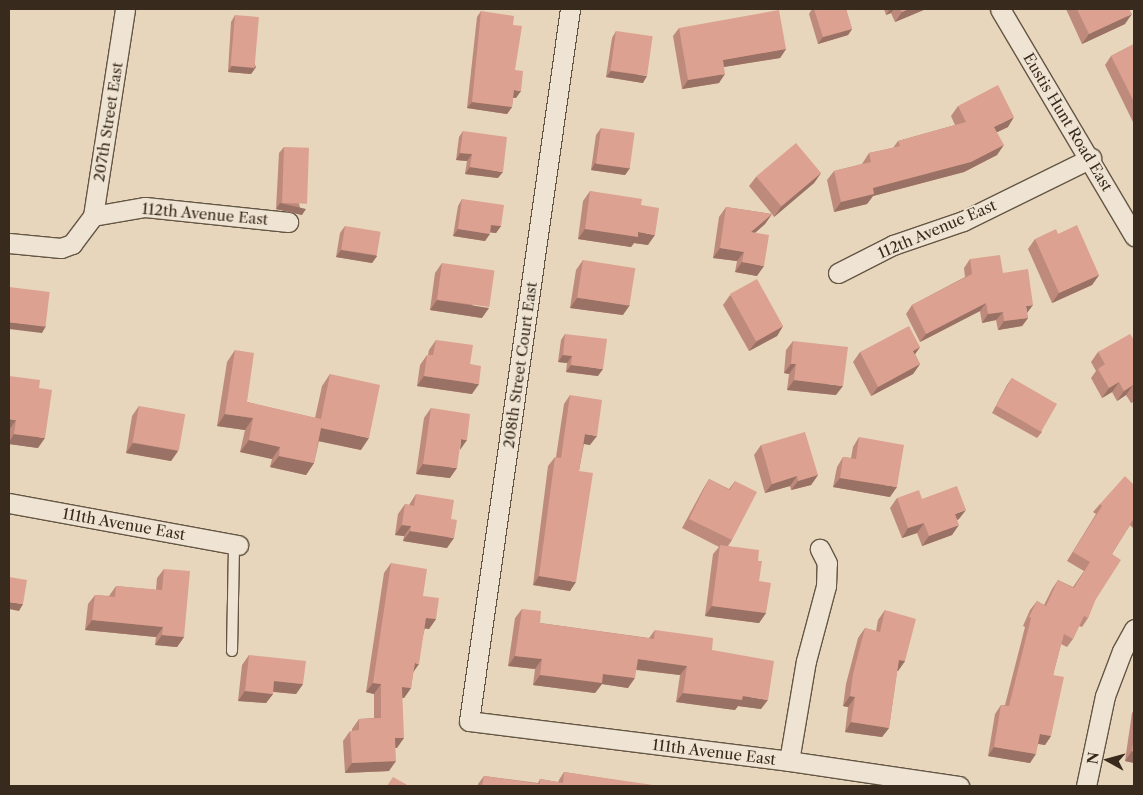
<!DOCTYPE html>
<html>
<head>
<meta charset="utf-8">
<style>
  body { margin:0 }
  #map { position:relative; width:1143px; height:795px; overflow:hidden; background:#e7d6bb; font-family:"Libre Caslon Text",serif }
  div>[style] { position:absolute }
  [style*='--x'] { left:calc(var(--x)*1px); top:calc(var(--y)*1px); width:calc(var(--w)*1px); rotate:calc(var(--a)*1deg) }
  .roads { filter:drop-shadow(1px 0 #645644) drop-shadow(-1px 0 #645644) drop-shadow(0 1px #645644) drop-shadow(0 -1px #645644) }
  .lane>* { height:10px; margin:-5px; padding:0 5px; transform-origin:5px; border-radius:5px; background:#efe4d3 }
  .street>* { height:19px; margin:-9.5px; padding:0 9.5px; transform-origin:9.5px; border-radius:9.5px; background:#efe4d3 }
  .wall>* { inset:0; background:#bd8a7c }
  .shaded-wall>* { inset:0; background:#9a7165 }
  .building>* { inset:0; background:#dca190; transform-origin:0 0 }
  span { translate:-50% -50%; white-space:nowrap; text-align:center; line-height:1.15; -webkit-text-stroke:4px #efe4d3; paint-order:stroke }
  .street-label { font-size:15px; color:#382b1d }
  .frame { position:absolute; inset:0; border:10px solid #382b1d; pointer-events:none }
  .north { position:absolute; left:1083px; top:735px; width:50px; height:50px; -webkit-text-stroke:4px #efe4d3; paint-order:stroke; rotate:277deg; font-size:14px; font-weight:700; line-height:20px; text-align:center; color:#382b1d }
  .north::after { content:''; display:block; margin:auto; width:18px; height:22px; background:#382b1d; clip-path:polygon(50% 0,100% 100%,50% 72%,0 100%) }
</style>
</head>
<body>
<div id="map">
  <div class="roads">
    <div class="lane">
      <div style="--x:232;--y:651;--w:107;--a:-88.9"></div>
    </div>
    <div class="street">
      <div style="--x:570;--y:9;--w:719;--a:98.07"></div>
      <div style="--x:469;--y:721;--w:322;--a:7.1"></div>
      <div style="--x:789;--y:761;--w:172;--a:8.4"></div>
      <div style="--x:1000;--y:9;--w:264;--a:59.4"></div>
      <div style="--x:93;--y:216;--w:53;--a:-9.8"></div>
      <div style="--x:145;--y:207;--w:144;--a:6"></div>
      <div style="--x:9;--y:243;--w:52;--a:5.5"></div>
      <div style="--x:61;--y:248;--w:12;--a:-20"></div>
      <div style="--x:72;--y:244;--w:35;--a:-53"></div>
      <div style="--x:93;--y:216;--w:209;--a:-81.2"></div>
      <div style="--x:838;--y:273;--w:62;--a:-27"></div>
      <div style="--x:893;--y:245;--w:74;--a:-18.9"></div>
      <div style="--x:963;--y:221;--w:143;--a:-26.2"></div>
      <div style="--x:9;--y:503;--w:233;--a:10.4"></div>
      <div style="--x:789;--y:761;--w:101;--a:-80.4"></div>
      <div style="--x:806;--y:661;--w:78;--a:-75.1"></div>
      <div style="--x:826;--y:586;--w:23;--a:-88"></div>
      <div style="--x:827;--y:563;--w:16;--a:-117"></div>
      <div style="--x:1086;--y:786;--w:92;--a:-78.1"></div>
      <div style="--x:1105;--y:696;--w:48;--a:-69.3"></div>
      <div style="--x:1122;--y:651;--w:25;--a:-61"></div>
    </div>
  </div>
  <div class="wall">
    <div style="clip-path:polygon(812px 9px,846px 9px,852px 29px,848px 35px,818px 44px,809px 14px)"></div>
    <div style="clip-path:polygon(884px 9px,926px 9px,895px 22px,891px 13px,886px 15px)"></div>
    <div style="clip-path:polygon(1066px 9px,1129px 9px,1125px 24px,1082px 44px)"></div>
    <div style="clip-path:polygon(481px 11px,513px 25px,515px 70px,516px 98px,513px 98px,512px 107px,507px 114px,467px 108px,477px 17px)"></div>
    <div style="clip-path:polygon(235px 15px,256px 67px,251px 74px,228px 72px,231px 22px)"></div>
    <div style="clip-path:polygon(679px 28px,786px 49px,780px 58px,724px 67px,719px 83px,682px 89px,673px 36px)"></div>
    <div style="clip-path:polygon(616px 31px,643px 83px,606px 77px,612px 38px)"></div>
    <div style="clip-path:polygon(1134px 44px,1134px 124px,1105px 65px,1111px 56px)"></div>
    <div style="clip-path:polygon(958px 106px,1008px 127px,997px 132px,997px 155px,964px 172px,873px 196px,867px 204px,834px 212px,827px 180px,834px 171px,862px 164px,869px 153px,893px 148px,898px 141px,955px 125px,951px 116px)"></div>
    <div style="clip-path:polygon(601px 128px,630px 168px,625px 175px,591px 170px,596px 135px)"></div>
    <div style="clip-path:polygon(463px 131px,498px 178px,465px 174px,467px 161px,456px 160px,459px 137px)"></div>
    <div style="clip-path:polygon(284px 147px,302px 215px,276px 209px,279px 153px)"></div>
    <div style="clip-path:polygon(821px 173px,814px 183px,774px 217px,772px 214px,765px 224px,755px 233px,757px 276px,735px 272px,737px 261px,713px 258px,719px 217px,726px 207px,772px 214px,749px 186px,756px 177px)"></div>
    <div style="clip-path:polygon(590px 191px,641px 205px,648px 245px,634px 243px,631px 247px,578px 239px,583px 201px)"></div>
    <div style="clip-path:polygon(462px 199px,501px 226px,496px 233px,490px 232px,485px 241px,453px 236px,458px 206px)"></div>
    <div style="clip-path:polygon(345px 226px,377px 256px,372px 263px,336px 257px,340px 233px)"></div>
    <div style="clip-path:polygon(1035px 239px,1099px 275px,1092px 285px,1052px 303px,1028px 249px)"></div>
    <div style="clip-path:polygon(970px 259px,1003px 273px,1027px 313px,1028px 318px,1022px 326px,998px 330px,996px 320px,982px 323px,980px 311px,920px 342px,906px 314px,912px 305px,965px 277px,964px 268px)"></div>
    <div style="clip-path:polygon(583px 260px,623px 315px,570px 308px,576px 270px)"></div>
    <div style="clip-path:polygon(442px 263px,482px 318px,430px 310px,435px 273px)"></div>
    <div style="clip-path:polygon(730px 295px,783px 326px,777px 336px,749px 351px,723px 305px)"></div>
    <div style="clip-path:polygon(565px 334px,598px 376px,566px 372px,567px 363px,558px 362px,561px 340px)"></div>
    <div style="clip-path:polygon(436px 340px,470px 364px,472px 394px,417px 386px,420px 365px,427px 355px,428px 355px,429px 350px)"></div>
    <div style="clip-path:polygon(1134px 340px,1134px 402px,1131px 403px,1126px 395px,1117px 401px,1112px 392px,1102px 398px,1091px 378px,1096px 371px,1091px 362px,1098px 352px)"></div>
    <div style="clip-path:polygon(793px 341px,836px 395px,787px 390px,789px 374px,784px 373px,786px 350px)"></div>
    <div style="clip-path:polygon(920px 347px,915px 354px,920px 364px,913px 374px,871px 396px,853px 362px,860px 352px)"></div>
    <div style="clip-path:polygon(235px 350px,247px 402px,315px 418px,322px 386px,330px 374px,361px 450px,319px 441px,314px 463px,306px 475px,270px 467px,272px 459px,240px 452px,245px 430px,217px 426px,227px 362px)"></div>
    <div style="clip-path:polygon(1012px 378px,1042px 432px,1037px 438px,992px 413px,1007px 385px)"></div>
    <div style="clip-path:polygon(39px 388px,38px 448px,9px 444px,9px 429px)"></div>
    <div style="clip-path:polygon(570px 395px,590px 445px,584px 444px,579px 471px,570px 591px,533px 585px,548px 466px,555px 457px,556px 457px,564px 404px)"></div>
    <div style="clip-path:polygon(139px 406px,178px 451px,171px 461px,126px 453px,132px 416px)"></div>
    <div style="clip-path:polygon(431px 408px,450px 478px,416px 474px,424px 418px)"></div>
    <div style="clip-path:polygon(859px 437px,890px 497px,833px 487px,837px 467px,843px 457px,851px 458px,853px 447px)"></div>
    <div style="clip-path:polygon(761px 445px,818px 475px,811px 485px,791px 490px,790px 486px,765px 493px,754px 455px)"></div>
    <div style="clip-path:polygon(709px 479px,729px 489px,735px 481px,732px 540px,728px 546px,758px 561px,759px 581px,766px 613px,759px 623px,705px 616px,713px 554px,719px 547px,682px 528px,703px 489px)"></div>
    <div style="clip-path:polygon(1134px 485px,1134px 529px,1130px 525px,1112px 554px,1088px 618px,1082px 627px,1079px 626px,1073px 639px,1067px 647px,1061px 644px,1053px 675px,1051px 736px,1045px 745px,1038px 744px,1030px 763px,988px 756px,995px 714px,1001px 705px,1005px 705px,1025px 627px,1023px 626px,1030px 610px,1037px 601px,1044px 605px,1052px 589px,1058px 580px,1073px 587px,1084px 571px,1067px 561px,1096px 514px,1093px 512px,1100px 504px)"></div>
    <div style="clip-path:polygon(416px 494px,451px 519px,447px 548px,403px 541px,404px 536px,395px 535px,398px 514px,405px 504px,409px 505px)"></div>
    <div style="clip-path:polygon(897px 498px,922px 499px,959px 519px,957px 520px,952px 535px,922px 546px,917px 533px,902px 538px,890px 508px)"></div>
    <div style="clip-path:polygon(391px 563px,423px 596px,436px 619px,429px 629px,425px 628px,413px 673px,411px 688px,404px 698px,402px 698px,397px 748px,395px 748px,389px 771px,345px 773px,343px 741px,350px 731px,352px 731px,352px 729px,359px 719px,374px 718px,374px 694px,366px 692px,384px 573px)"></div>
    <div style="clip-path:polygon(164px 569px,184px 637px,177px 647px,155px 645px,156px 637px,85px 630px,88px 604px,95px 595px,109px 596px,116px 586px,156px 590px,157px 578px)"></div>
    <div style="clip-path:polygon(522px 609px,540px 623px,649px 638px,655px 630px,712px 650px,761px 709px,738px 706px,735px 710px,676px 702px,680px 675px,636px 670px,628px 688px,602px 684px,595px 693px,533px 685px,535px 669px,508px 666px,515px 618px)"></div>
    <div style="clip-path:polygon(885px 610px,905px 661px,898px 671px,897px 671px,889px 728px,882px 737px,845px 732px,848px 707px,843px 706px,846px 684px,858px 638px,865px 628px,876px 631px,878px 620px)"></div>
    <div style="clip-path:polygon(249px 655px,303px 684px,296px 694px,273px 692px,273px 694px,266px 703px,238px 701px,242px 665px)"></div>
    <div style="clip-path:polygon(1134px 710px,1134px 763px,1125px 761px,1132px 713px)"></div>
    <div style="clip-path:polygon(564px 772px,653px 786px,478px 786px,478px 784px,484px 776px,538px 783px,540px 779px,558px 782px,559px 780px)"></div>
  </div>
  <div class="shaded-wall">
    <div style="clip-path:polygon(890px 9px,894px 9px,891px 13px,886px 15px)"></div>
    <div style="clip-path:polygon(909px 9px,926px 9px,895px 22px,902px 12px)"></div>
    <div style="clip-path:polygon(1132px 14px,1125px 24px,1082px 44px,1089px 34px)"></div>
    <div style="clip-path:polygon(852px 29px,848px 35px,818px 44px,823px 37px)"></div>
    <div style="clip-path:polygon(786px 49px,780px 58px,717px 68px,723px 60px)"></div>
    <div style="clip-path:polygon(232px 66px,256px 67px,251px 74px,228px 72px)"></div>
    <div style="clip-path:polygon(611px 71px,647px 76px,643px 83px,606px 77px)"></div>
    <div style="clip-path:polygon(725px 74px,719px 83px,682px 89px,688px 80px)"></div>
    <div style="clip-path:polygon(514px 90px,521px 91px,516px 98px,509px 97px)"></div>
    <div style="clip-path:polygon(472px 102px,512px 107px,507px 114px,467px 108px)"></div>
    <div style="clip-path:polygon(1014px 117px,1008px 127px,987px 137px,994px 127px)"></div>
    <div style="clip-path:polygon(1004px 145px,997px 155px,964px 172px,873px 196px,867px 204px,834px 212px,841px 202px,873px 188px)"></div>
    <div style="clip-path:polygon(460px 153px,472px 154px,467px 161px,456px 160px)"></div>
    <div style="clip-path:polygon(595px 163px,630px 168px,625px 175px,591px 170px)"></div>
    <div style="clip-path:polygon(470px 167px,503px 172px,498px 178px,465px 174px)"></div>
    <div style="clip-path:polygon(821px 173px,814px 183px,774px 217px,781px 207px)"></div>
    <div style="clip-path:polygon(280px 203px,306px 209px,302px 215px,276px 209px)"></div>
    <div style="clip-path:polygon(772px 214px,765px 224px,744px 242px,751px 232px)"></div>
    <div style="clip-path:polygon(491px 225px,501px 226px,496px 233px,486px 232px)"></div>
    <div style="clip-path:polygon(458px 229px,490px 234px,485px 241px,453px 236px)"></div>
    <div style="clip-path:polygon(585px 229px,638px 232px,655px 235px,648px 245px,634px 243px,631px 247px,578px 239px)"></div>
    <div style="clip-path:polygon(720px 248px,744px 252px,737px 261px,713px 258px)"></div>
    <div style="clip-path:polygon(341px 250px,377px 256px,372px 263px,336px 257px)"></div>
    <div style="clip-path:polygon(742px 262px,764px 266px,757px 276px,735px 272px)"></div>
    <div style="clip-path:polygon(1099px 275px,1092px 285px,1052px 303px,1059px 293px)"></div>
    <div style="clip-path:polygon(577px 298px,630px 305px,623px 315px,570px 308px)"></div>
    <div style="clip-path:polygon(437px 300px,489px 308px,482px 318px,430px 310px)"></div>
    <div style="clip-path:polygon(986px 303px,980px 311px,920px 342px,926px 334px)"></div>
    <div style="clip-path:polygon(1033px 305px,1027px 313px,1026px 306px)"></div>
    <div style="clip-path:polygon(1003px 312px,996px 320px,982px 323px,988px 314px)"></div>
    <div style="clip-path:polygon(1028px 318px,1022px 326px,998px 330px,1004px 321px)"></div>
    <div style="clip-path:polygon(9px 322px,46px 326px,42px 333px,9px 329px)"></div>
    <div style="clip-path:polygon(783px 326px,777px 336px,749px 351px,756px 342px)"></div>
    <div style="clip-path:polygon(920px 347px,913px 357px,913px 351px)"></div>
    <div style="clip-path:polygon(563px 355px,572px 356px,567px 363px,558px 362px)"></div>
    <div style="clip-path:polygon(791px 364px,796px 364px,789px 374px,784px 373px)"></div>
    <div style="clip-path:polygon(920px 364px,913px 374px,871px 396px,878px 387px)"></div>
    <div style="clip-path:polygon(571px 365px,603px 369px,598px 376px,566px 372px)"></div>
    <div style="clip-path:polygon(424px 376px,479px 384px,472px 394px,417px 386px)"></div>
    <div style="clip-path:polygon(794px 380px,843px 386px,836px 395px,787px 390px)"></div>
    <div style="clip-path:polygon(1119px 382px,1112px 392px,1102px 398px,1109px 388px)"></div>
    <div style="clip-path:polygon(1133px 385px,1126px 395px,1117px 401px,1124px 391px)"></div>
    <div style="clip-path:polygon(225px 414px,253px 418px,245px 430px,217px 426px)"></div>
    <div style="clip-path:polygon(9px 419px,16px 420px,9px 430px)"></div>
    <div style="clip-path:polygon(321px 428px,369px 438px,361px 450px,313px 440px)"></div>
    <div style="clip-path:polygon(14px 434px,45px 438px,38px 448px,9px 444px,9px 442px)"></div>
    <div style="clip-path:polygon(585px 434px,597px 436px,590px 445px,579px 443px)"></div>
    <div style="clip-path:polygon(461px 439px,467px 440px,460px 450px)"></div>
    <div style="clip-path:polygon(249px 440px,280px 447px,272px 459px,240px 452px)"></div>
    <div style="clip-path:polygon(133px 443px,178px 451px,171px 461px,126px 453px)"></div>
    <div style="clip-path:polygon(279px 456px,314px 463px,306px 475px,270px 467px)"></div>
    <div style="clip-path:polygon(423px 464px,457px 468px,450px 478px,416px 474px)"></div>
    <div style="clip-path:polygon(818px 475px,811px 485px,791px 490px,798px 481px)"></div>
    <div style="clip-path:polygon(797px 476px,790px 486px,765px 493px,772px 484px)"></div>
    <div style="clip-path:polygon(840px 478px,897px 487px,890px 497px,833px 487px)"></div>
    <div style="clip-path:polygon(966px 510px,959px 519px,948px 523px,955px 514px)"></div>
    <div style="clip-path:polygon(924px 523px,917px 533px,902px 538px,908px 528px)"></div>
    <div style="clip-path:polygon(402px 525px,411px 526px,404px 536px,395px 535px)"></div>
    <div style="clip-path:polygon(959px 525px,952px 535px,922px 546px,929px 536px)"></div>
    <div style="clip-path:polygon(410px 531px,454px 538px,447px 548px,403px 541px)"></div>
    <div style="clip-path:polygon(539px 576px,576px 582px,570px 591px,533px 585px)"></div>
    <div style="clip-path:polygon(9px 602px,23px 604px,19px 611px,9px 609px)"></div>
    <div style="clip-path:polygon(712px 606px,766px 613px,759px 623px,705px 616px)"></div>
    <div style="clip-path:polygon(426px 618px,436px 619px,429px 629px,420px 628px)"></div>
    <div style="clip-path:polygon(92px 620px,163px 627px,156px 637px,85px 630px)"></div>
    <div style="clip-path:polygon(162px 635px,184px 637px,177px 647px,155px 645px)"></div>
    <div style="clip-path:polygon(515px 656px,542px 659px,535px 669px,508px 666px)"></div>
    <div style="clip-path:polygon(638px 659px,687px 666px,680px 675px,631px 669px)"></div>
    <div style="clip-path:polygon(899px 660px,905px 661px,898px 671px,892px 670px)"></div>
    <div style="clip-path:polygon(415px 663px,419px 664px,412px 674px)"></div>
    <div style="clip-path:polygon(603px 674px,635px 678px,628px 688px,602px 684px,595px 693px,533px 685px,540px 675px)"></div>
    <div style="clip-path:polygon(274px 681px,303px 684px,296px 694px,267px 691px)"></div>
    <div style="clip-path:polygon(373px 683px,381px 684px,374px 694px,366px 692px)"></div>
    <div style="clip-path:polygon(402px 687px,411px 688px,404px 698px,395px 697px)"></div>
    <div style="clip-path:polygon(245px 691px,273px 694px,266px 703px,238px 701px)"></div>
    <div style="clip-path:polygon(683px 693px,743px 696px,768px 700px,761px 709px,738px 706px,735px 710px,676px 702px)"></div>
    <div style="clip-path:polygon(850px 696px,855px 697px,848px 707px,843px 706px)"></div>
    <div style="clip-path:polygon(851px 722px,889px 728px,882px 737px,845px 732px)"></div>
    <div style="clip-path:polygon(1040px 734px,1051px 736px,1045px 745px,1034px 743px)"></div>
    <div style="clip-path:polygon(395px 738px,404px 738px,397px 748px,388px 748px)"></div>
    <div style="clip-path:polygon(994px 747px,1036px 754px,1030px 763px,988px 756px)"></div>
    <div style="clip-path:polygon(1132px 751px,1134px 752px,1134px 763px,1125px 761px)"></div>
    <div style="clip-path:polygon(396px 761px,389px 771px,345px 773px,352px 763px)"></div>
  </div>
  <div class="building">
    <div style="clip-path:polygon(814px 9px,846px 9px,852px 29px,823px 37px)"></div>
    <div style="clip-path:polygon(900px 9px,909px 9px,902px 12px)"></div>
    <div style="clip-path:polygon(1077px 9px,1129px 9px,1132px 14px,1089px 34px)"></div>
    <div style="clip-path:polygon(779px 10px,786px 49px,723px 60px,725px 74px,688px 80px,679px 28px)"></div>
    <div style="clip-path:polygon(481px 11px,514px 16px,513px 25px,522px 26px,515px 70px,523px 71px,521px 91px,514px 90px,512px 107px,472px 102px)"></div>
    <div style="left:235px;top:15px;width:24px;height:51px;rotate:5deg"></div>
    <div style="left:616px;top:31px;width:37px;height:40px;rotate:8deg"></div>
    <div style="clip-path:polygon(1134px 44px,1134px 102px,1111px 56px)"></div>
    <div style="clip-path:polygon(998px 85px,1014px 117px,994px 127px,1004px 145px,971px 162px,873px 188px,874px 194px,841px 202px,834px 171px,871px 162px,869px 153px,900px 146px,898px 141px,966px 122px,958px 106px)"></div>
    <div style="left:601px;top:128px;width:34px;height:36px;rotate:8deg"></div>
    <div style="clip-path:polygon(463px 131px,507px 137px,503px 172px,470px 167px,472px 154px,460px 153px)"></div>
    <div style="left:796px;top:143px;width:39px;height:52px;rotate:50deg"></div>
    <div style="left:284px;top:147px;width:25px;height:56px;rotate:2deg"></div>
    <div style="clip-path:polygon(590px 191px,642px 199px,641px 205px,659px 208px,655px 235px,638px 232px,638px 237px,585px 229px)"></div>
    <div style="clip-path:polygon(462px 199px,504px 205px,501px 226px,491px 225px,490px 234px,458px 229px)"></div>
    <div style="clip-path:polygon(726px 207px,772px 214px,751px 232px,769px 235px,764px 266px,742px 262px,744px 252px,720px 248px)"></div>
    <div style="clip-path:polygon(1077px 225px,1099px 275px,1059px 293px,1035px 239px,1056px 229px,1058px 234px)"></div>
    <div style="left:345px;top:226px;width:36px;height:24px;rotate:9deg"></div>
    <div style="clip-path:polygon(1000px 255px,1003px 273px,1028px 269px,1033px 305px,1026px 306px,1028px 318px,1004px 321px,1003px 312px,988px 314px,986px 303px,926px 334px,912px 305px,972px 274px,970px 259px)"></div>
    <div style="left:583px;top:260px;width:53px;height:38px;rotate:9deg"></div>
    <div style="left:442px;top:263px;width:53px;height:37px;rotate:8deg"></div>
    <div style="left:757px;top:279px;width:54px;height:31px;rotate:61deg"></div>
    <div style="left:9px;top:287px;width:41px;height:35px;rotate:7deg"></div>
    <div style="clip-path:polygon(909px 326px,920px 347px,913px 351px,920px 364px,878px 387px,860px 352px)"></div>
    <div style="clip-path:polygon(565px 334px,607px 339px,603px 369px,571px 365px,572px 356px,563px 355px)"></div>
    <div style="clip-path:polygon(1130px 334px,1134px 340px,1134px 387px,1133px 385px,1124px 391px,1119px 382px,1109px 388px,1098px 369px,1105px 364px,1098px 352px)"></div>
    <div style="clip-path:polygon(436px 340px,473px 345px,470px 364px,481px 366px,479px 384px,424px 376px,427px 355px,433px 355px)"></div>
    <div style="clip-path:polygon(793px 341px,848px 347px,843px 386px,794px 380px,796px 364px,791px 364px)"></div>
    <div style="clip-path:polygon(235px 350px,254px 353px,247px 402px,321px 419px,330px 374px,380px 385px,369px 438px,321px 428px,314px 463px,279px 456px,280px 447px,249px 440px,253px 418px,225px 414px)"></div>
    <div style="clip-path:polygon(9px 376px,40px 380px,39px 388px,52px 390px,45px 438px,14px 434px,16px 420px,9px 419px)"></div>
    <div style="left:1012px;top:378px;width:52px;height:32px;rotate:30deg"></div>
    <div style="clip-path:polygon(570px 395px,602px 400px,597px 436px,585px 434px,579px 471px,593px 473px,576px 582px,539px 576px,555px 457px,561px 458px)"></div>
    <div style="left:139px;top:406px;width:47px;height:37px;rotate:10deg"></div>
    <div style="clip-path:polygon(431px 408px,470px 414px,467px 440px,461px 439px,457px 468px,423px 464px)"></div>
    <div style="clip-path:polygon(805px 432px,818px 475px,798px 481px,797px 476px,772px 484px,761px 445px)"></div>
    <div style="clip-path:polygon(859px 437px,904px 445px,897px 487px,840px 478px,843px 457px,856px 459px)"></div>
    <div style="clip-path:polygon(1125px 476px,1134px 485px,1134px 518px,1112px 554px,1121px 560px,1096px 599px,1088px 618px,1084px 616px,1073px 639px,1064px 634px,1053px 675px,1064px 677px,1051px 736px,1040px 734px,1036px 754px,994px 747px,1001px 705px,1009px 706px,1031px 618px,1029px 617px,1037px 601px,1046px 606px,1058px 580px,1074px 588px,1090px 562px,1073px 552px,1102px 506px,1100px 504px)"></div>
    <div style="clip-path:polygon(709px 479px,730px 490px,735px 481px,757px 492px,732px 540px,689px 519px)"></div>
    <div style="clip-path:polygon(957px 486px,966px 510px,955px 514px,959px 525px,929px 536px,924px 523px,908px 528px,897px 498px,919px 490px,922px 499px)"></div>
    <div style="clip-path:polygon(416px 494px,454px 500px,451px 519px,457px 520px,454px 538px,410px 531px,411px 526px,402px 525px,405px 504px,414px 506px)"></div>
    <div style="clip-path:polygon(720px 545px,759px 550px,758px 561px,762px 561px,759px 581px,771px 583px,766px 613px,712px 606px)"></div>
    <div style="clip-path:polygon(391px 563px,427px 569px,423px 596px,439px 598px,436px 619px,426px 618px,419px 664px,415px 663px,411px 688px,402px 687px,404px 738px,395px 738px,396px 761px,352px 763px,350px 731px,359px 730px,359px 719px,381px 718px,381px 684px,373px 683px)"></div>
    <div style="clip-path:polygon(164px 569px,190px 571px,184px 637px,162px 635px,163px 627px,92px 620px,95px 595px,115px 597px,116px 586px,162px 590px)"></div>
    <div style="clip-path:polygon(9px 577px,27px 580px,23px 604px,9px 602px)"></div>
    <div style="clip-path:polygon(522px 609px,541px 611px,540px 623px,654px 639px,655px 630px,713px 638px,712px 650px,774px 661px,768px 700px,743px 696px,742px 700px,683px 693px,687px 666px,638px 659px,635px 678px,603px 674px,602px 683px,540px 675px,542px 659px,515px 656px)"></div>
    <div style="clip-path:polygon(885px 610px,916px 619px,905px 661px,899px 660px,889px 728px,851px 722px,855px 697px,850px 696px,853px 674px,865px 628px,880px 632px)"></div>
    <div style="clip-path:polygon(249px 655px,306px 661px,303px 684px,274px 681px,273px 694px,245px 691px)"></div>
    <div style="clip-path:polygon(1134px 737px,1134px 752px,1132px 751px)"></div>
    <div style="clip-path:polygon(564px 772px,653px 785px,653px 786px,482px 786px,484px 776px,540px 784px,540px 779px,563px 783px)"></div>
    <div style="clip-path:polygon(393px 777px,409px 786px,387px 786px)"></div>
  </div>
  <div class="street-label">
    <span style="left:108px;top:122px;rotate:-81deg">207th Street East</span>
    <span style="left:1068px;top:122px;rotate:59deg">Eustis Hunt Road East</span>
    <span style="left:205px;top:214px;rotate:5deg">112th Avenue East</span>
    <span style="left:937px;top:229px;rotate:-23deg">112th Avenue East</span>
    <span style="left:520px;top:365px;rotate:-82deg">208th Street Court East</span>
    <span style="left:124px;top:524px;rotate:10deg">111th Avenue East</span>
    <span style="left:714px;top:752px;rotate:7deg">111th Avenue East</span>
  </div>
  <div class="frame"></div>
  <div class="north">N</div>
</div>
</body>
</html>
